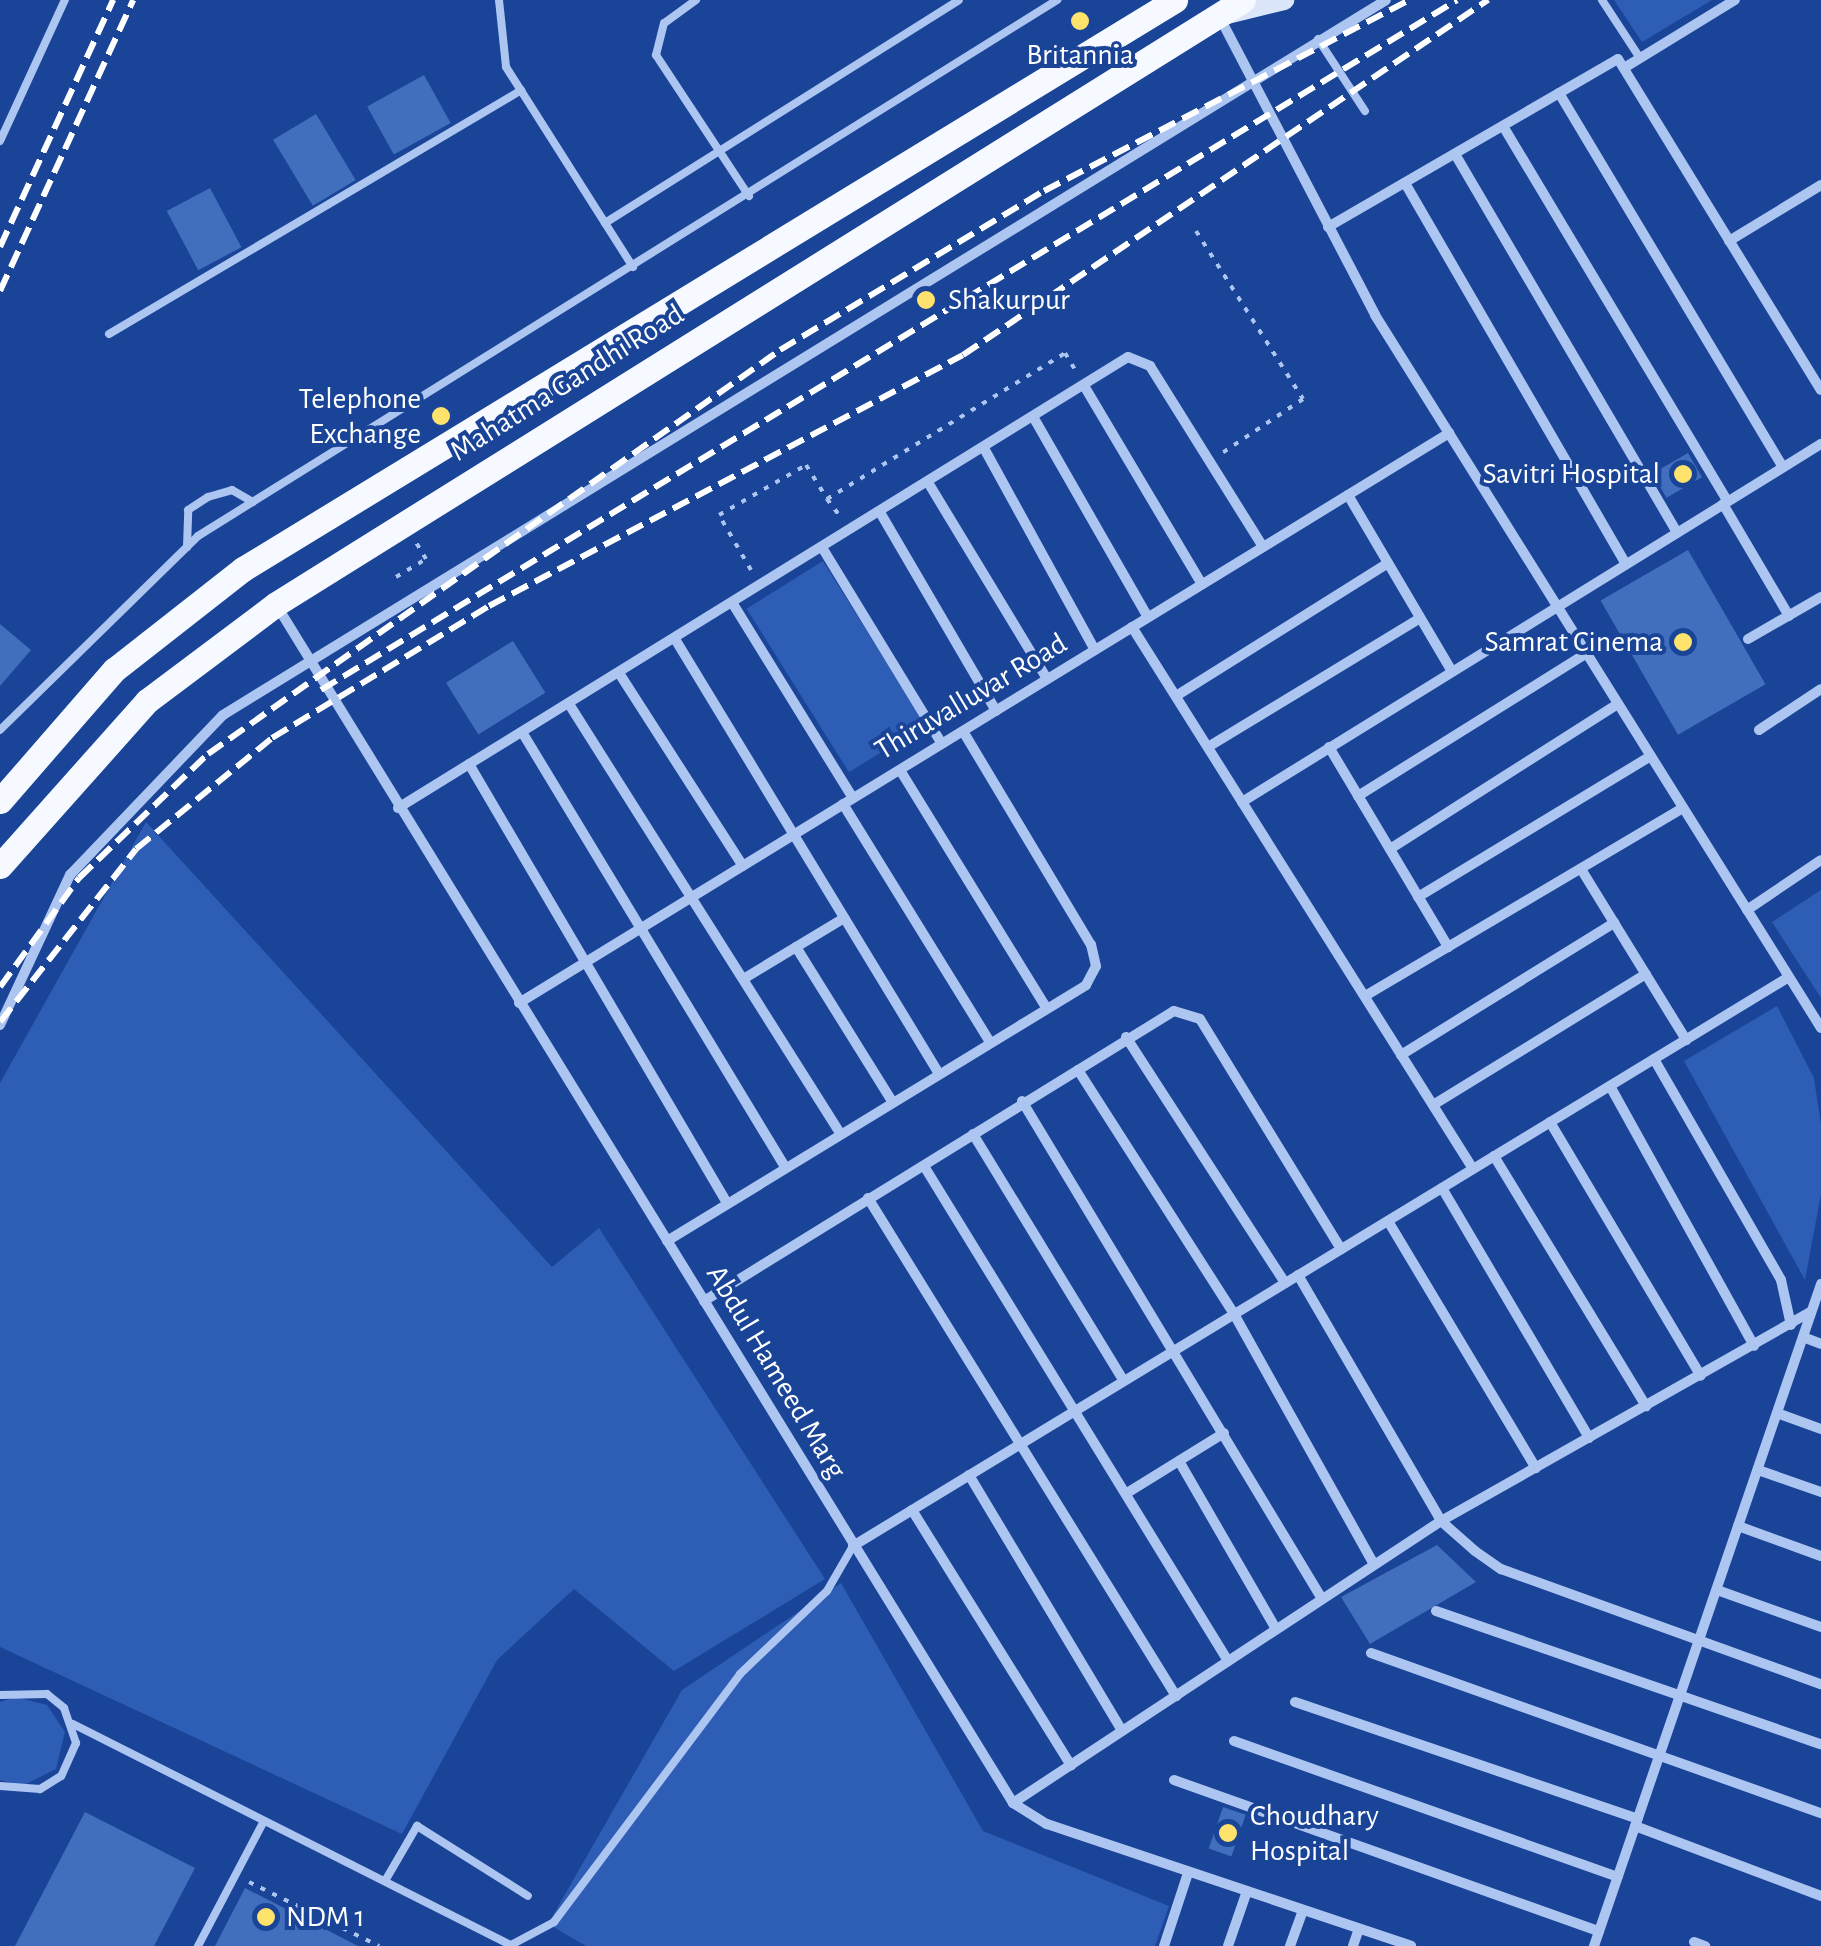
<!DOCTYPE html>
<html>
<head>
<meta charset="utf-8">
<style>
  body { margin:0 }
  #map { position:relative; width:1821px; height:1946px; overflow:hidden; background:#194497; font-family:"Alegreya Sans",sans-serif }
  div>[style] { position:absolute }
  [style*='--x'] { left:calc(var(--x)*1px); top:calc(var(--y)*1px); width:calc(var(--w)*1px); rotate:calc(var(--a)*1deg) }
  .green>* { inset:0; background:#2d5db5; transform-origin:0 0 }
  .building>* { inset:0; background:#426ebe; transform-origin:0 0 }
  .path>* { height:4px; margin-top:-2px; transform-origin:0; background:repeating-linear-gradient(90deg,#adc5f1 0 5px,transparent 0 13px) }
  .lane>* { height:8px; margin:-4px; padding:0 4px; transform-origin:4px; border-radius:4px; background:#adc5f1 }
  .street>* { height:10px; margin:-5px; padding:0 5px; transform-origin:5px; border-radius:5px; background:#adc5f1 }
  .secondary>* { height:20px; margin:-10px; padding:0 10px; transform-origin:10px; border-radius:10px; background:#dbe6fb }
  .primary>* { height:25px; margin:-12.5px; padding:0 12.5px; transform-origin:12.5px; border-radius:12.5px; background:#f6f9ff }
  .rail>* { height:6px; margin-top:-3px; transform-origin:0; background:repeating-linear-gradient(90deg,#fff 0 18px,transparent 0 26px) }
  .dots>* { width:28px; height:28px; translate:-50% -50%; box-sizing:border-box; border:5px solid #194497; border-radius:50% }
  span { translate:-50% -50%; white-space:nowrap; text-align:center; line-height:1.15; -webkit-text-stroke:8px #194497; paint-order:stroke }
  .poi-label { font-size:30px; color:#fff }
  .left { translate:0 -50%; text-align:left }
  .right { translate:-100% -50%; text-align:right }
  .street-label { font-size:30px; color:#fff }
</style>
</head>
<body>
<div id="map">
  <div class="green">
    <div style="clip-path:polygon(1614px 0,1712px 0,1642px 42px)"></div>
    <div style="left:823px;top:561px;width:193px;height:90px;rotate:58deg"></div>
    <div style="clip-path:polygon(146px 822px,552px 1267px,599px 1228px,825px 1579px,674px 1671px,574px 1589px,497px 1660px,402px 1834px,0 1647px,0 1083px)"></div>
    <div style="clip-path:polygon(1821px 890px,1821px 998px,1772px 922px)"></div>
    <div style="clip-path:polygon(1777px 1006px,1814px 1078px,1821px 1125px,1821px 1194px,1805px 1280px,1684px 1061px)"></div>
    <div style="clip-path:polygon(841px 1583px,983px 1831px,1169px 1906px,1155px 1946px,586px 1946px,548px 1924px,682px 1690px)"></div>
    <div style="clip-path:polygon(16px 1697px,47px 1705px,65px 1732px,56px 1769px,22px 1786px,0 1780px,0 1702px)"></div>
  </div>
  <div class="building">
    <div style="left:424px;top:75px;width:55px;height:65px;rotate:61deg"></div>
    <div style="left:316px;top:114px;width:77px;height:50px;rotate:59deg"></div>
    <div style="left:210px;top:188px;width:67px;height:49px;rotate:62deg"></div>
    <div style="left:1688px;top:453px;width:28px;height:41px;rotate:60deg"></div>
    <div style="left:1688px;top:550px;width:155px;height:101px;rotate:60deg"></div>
    <div style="clip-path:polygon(0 624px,31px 650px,0 686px)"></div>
    <div style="left:513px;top:641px;width:61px;height:79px;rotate:58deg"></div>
    <div style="clip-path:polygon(1437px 1545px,1476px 1582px,1370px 1644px,1341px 1597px)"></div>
    <div style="left:1223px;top:1807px;width:24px;height:44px;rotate:19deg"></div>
    <div style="clip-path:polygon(85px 1812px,195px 1868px,154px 1946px,15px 1946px)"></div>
    <div style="clip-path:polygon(245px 1888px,358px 1946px,215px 1946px)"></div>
  </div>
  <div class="path">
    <div style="--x:1196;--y:231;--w:199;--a:57.5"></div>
    <div style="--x:1303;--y:399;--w:97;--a:146.3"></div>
    <div style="--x:827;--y:499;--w:25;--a:53"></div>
    <div style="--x:751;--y:570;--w:64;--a:-120.2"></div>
    <div style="--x:719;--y:515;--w:100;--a:-29.9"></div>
    <div style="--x:806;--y:465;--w:40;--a:58"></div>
    <div style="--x:827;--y:499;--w:279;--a:-31.5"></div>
    <div style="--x:1065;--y:353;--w:23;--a:59"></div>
    <div style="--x:396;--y:577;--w:35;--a:-31"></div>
    <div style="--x:426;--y:559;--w:21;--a:-121"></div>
    <div style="--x:249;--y:1882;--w:145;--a:26.2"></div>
  </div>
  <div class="lane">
    <div style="--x:499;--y:0;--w:67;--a:84"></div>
    <div style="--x:506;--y:67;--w:237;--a:57.6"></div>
    <div style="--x:696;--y:0;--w:39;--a:144"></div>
    <div style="--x:664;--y:23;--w:33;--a:104"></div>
    <div style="--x:656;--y:55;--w:169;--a:56.6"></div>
    <div style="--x:1602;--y:0;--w:69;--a:56.8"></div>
    <div style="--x:1318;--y:39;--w:86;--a:56.9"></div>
    <div style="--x:0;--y:141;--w:155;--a:-65.3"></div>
    <div style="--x:605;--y:223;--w:418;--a:-32.2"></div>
    <div style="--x:109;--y:334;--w:479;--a:-30.6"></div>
    <div style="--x:187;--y:547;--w:37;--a:-88"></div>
    <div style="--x:188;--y:510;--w:24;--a:-33"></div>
    <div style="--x:208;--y:497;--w:25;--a:-16"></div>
    <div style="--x:232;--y:490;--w:24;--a:30"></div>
    <div style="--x:0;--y:730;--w:277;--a:-44.4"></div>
    <div style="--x:198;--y:536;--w:1013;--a:-31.96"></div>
    <div style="--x:0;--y:1695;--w:47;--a:-1.2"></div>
    <div style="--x:47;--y:1694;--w:22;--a:39"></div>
    <div style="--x:64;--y:1708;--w:37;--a:71"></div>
    <div style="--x:76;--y:1743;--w:36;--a:114"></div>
    <div style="--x:61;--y:1776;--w:25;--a:148"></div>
    <div style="--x:40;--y:1789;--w:40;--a:-175.7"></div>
    <div style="--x:73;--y:1724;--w:493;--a:26.8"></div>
    <div style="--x:385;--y:1881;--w:64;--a:-59.8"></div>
    <div style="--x:417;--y:1826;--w:131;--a:32.2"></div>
    <div style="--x:511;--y:1945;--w:49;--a:-28.1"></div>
    <div style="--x:554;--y:1922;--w:310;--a:-53.1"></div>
    <div style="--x:740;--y:1674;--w:120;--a:-43.7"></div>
    <div style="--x:827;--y:1591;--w:52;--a:-60"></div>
    <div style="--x:198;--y:1946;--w:141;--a:-62.2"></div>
  </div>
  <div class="street">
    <div style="--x:1219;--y:16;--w:337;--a:62.4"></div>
    <div style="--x:1375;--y:315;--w:841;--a:57.97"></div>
    <div style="--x:1624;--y:68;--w:130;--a:-31.5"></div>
    <div style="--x:1559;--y:93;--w:436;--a:59.1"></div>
    <div style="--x:1503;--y:126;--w:437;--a:59.1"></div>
    <div style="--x:1455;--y:154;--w:437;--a:59.6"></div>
    <div style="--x:1405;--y:183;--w:438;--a:59.9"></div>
    <div style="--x:1328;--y:227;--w:335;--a:-30.1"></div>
    <div style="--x:1618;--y:59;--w:388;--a:58.5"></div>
    <div style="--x:1729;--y:241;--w:108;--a:-31.3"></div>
    <div style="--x:1086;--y:389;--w:227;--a:59.3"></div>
    <div style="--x:1035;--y:420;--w:227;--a:60.2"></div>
    <div style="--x:985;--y:450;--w:228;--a:61.2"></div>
    <div style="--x:929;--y:484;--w:228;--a:58.8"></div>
    <div style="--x:1348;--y:495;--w:203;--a:59.5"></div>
    <div style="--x:1723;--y:504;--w:130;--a:59.5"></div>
    <div style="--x:881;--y:514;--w:228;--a:59.7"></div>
    <div style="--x:823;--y:549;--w:228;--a:58.6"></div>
    <div style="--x:733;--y:604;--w:228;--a:58.3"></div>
    <div style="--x:277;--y:606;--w:1405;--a:58.41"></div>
    <div style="--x:1013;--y:1803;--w:40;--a:32"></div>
    <div style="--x:1047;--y:1824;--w:384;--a:18.5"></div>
    <div style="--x:1132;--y:627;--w:640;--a:57.82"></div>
    <div style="--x:675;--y:639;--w:507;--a:58.73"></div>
    <div style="--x:1748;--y:639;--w:84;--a:-29.9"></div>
    <div style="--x:619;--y:673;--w:229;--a:57.3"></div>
    <div style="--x:1176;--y:696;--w:250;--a:-32.1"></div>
    <div style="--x:569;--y:704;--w:507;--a:57.72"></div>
    <div style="--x:1759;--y:730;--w:74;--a:-33.5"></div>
    <div style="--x:522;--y:732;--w:508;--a:58.84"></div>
    <div style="--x:1208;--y:747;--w:248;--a:-31.3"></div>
    <div style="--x:1329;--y:747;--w:233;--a:59.2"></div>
    <div style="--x:469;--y:764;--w:509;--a:59.56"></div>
    <div style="--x:900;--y:770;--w:277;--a:58.4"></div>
    <div style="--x:1358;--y:796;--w:270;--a:-32"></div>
    <div style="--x:1242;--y:802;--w:681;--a:-31.73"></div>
    <div style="--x:843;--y:804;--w:278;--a:58.3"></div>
    <div style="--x:398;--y:808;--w:858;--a:-31.71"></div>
    <div style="--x:1128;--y:357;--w:24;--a:22"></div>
    <div style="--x:1150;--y:366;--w:213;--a:58"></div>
    <div style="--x:1390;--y:849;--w:270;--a:-32.5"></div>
    <div style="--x:1581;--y:869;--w:201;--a:58.4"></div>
    <div style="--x:1418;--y:897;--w:272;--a:-31.2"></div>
    <div style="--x:1747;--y:910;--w:89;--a:-34"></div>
    <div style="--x:796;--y:947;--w:181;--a:58.1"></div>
    <div style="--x:745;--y:978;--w:116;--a:-31.2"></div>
    <div style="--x:1365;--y:996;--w:369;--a:-30.6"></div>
    <div style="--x:519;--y:1003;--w:1091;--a:-31.5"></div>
    <div style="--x:0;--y:1025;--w:166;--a:-65"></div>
    <div style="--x:70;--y:875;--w:221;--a:-46.3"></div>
    <div style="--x:223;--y:715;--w:1365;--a:-31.58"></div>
    <div style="--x:1126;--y:1037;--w:293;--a:57.1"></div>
    <div style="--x:1401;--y:1055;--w:251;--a:-31.8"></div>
    <div style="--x:1654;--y:1059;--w:255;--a:60.1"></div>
    <div style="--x:1781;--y:1280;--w:46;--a:77.5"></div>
    <div style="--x:1078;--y:1070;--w:290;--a:57.4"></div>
    <div style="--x:1234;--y:1314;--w:287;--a:60.8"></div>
    <div style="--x:1610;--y:1086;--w:297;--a:61"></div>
    <div style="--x:1022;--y:1101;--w:581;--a:58.93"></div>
    <div style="--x:1433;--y:1105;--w:250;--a:-31.6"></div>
    <div style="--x:1550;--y:1122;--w:295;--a:59.3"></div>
    <div style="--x:973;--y:1134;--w:289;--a:58.6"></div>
    <div style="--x:1494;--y:1156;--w:293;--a:58.7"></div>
    <div style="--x:924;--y:1166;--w:581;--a:58.44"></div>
    <div style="--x:1442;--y:1188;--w:290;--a:59.5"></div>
    <div style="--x:868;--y:1198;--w:586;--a:58.26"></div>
    <div style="--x:1388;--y:1221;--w:288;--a:59.1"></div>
    <div style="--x:667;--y:1241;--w:491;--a:-31.4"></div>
    <div style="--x:1086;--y:985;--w:21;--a:-62"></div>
    <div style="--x:1096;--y:966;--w:22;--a:-103"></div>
    <div style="--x:1091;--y:945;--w:249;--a:-120.9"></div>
    <div style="--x:1298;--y:1275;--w:285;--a:59.8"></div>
    <div style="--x:1441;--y:1521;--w:45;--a:41.4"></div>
    <div style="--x:1475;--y:1551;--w:32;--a:35"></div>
    <div style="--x:1501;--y:1569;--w:340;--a:19.8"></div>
    <div style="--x:704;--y:1301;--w:552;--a:-31.68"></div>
    <div style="--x:1174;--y:1011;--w:27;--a:17"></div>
    <div style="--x:1200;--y:1019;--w:270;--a:58.5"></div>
    <div style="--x:1803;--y:1337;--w:19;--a:21"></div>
    <div style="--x:1777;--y:1413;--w:47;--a:20"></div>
    <div style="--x:1179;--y:1461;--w:194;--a:60"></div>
    <div style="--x:1758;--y:1470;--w:67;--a:19.2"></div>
    <div style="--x:969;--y:1475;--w:298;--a:59.1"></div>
    <div style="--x:1127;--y:1493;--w:114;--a:-31.7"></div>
    <div style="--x:912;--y:1510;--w:301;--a:58.1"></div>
    <div style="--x:1738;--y:1526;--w:88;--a:19.9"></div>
    <div style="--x:853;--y:1546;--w:1095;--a:-31.3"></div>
    <div style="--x:1717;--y:1590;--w:110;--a:19.6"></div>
    <div style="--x:1436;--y:1611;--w:407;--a:19.1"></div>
    <div style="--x:1371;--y:1653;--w:478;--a:19.6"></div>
    <div style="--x:1295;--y:1702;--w:362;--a:18.8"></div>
    <div style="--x:1234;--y:1741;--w:407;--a:19.5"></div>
    <div style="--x:1174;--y:1780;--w:451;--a:19.6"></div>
    <div style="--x:1013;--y:1803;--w:513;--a:-33.38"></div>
    <div style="--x:1441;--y:1521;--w:425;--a:-29.5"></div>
    <div style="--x:1635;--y:1826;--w:199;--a:20.6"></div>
    <div style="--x:1694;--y:1942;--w:12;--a:20"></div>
    <div style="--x:1164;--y:1946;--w:77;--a:-71.8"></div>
    <div style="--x:1228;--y:1946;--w:58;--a:-70.9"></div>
    <div style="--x:1290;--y:1946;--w:38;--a:-70"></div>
    <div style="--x:1353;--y:1946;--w:18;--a:-71"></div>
    <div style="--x:1594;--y:1946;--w:700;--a:-71.07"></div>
  </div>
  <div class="secondary">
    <div style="--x:1227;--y:14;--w:59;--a:-13.8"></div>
  </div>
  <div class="primary">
    <div style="--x:0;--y:801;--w:174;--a:-49"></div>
    <div style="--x:114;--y:670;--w:164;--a:-38.1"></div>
    <div style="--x:243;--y:569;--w:1092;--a:-31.4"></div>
    <div style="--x:0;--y:866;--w:221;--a:-48.3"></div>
    <div style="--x:147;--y:701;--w:161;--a:-36.9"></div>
    <div style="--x:276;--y:604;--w:1140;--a:-31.99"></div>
  </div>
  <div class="rail">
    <div style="--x:0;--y:247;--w:272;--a:-65.4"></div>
    <div style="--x:0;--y:291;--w:320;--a:-65.4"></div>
    <div style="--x:321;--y:690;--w:1329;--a:-31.27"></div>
    <div style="--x:0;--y:987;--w:135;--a:-54.1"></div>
    <div style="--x:79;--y:878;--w:179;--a:-43.9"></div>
    <div style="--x:208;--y:754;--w:700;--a:-35.23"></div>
    <div style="--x:780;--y:350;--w:308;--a:-31.1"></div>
    <div style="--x:1044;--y:191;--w:413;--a:-27.6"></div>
    <div style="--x:0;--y:1022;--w:220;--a:-51.8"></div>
    <div style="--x:136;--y:849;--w:176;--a:-39.2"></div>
    <div style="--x:272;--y:738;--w:254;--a:-31.3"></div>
    <div style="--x:489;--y:606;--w:536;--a:-27.9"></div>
    <div style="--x:963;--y:355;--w:634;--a:-34.07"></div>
  </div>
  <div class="dots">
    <div style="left:1080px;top:21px;background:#ffe26c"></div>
    <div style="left:926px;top:300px;background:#ffe26c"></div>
    <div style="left:441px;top:416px;background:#ffe26c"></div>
    <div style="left:1683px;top:474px;background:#ffe26c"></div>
    <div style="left:1683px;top:642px;background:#ffe26c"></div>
    <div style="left:1228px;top:1833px;background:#ffe26c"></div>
    <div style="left:266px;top:1917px;background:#ffe26c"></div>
  </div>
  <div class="poi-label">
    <span style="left:1080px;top:55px">Britannia</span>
    <span class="left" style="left:948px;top:300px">Shakurpur</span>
    <span class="right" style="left:421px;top:416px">Telephone<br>Exchange</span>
    <span class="right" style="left:1660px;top:474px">Savitri Hospital</span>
    <span class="right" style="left:1663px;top:642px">Samrat Cinema</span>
    <span class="left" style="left:1250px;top:1833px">Choudhary<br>Hospital</span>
    <span class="left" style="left:286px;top:1917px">NDM 1</span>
  </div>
  <div class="street-label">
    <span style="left:567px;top:383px;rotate:-32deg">Mahatma Gandhi Road</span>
    <span style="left:971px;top:697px;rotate:-31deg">Thiruvalluvar Road</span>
    <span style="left:776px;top:1372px;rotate:59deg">Abdul Hameed Marg</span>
  </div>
</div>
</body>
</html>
